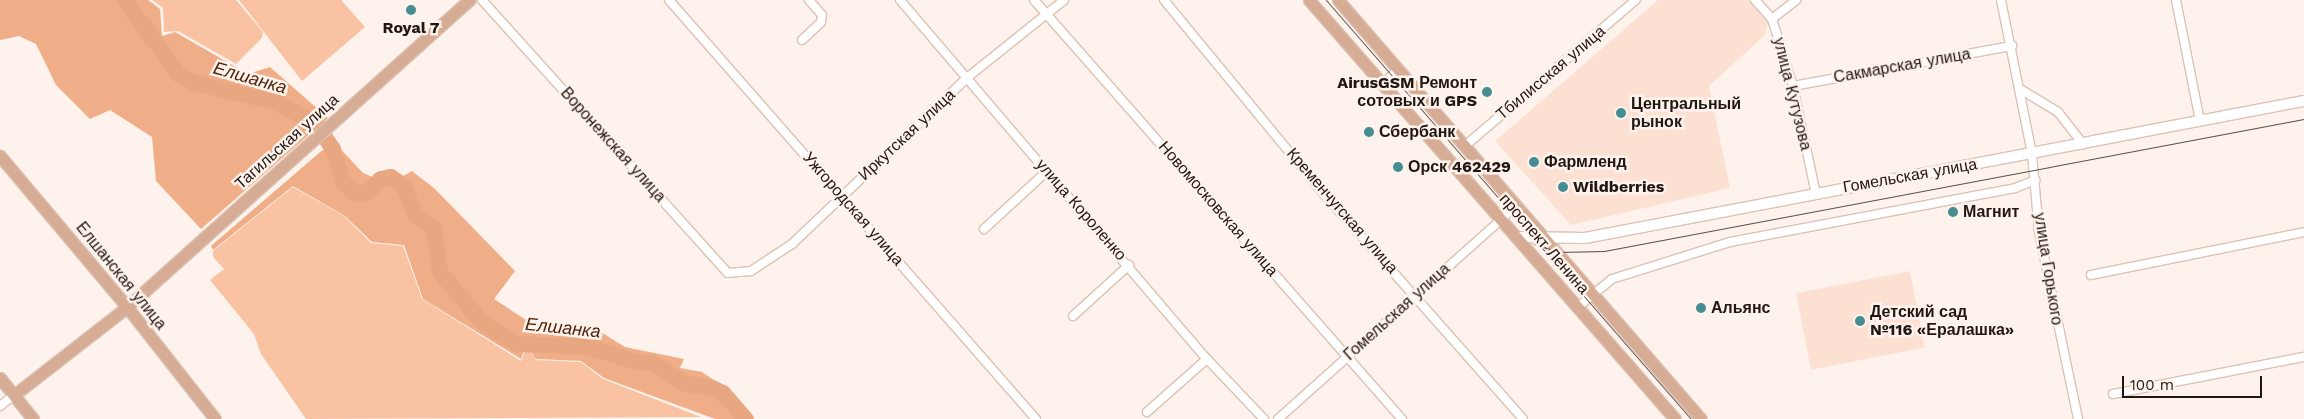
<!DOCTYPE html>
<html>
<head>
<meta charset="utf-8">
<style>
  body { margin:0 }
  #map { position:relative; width:2304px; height:419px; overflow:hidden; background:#fdf2ec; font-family:"Work Sans",sans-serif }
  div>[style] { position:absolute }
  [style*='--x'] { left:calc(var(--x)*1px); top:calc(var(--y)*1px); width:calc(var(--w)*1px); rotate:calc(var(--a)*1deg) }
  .built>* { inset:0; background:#fce1d2; transform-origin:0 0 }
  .green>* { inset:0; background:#f9c2a2 }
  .forest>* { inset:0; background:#efae88 }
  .river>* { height:16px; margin:-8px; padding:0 8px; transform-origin:8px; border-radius:8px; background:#e8a781 }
  .roads { filter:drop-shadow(1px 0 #dcc2b4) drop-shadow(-1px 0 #dcc2b4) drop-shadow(0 1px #dcc2b4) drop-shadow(0 -1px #dcc2b4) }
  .street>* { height:8px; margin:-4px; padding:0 4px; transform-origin:4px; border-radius:4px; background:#fff }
  .secondary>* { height:10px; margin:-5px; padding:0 5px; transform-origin:5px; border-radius:5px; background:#fff }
  .primary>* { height:11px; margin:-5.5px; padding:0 5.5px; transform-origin:5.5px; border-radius:5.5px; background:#d6ac94 }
  .tram>* { height:1px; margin:-0.5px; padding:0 0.5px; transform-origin:0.5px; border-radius:0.5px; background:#584f49 }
  .dots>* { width:14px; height:14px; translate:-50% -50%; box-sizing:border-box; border:2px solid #fdf2ec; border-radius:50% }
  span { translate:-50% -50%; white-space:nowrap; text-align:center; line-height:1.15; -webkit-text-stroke:5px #fdf2ec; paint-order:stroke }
  .poi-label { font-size:16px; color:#201711; font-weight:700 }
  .right { translate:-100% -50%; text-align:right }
  .left { translate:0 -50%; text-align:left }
  .street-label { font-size:16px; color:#201711 }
  .water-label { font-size:18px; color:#4f2509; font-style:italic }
  .scale { position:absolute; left:2122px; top:376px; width:140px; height:22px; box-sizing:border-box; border:2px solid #201711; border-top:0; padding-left:6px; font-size:15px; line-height:18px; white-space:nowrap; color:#201711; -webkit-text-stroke:4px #fdf2ec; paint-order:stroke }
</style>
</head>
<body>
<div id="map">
  <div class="built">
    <div style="clip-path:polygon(1658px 0,1748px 0,1768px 22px,1765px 35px,1709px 86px,1730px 188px,1571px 225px,1495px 141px)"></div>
    <div style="left:1910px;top:271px;width:78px;height:116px;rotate:79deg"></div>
  </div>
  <div class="green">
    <div style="clip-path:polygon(152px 0,236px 0,263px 32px,262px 38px,236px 64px,178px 31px,164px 32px,163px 8px)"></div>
    <div style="clip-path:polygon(239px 0,341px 0,365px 27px,302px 81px)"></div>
    <div style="clip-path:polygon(293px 187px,344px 216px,371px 243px,403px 246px,422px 299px,521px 361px,527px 346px,536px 360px,581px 362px,603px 379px,701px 417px,306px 419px,261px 354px,254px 334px,210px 280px,224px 269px,213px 257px,213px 251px)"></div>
  </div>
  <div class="forest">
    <div style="clip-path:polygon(0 0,148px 0,160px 9px,162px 36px,175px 32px,248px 74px,270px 67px,328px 118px,201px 229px,156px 181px,152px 137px,110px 110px,90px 119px,56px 85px,36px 44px,19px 36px,0 40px)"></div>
    <div style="clip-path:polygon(333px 141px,363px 173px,389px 184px,412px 171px,435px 189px,515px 271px,494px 299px,543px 331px,596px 329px,625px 347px,684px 359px,680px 368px,702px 372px,731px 392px,754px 419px,715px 419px,604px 378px,581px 361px,536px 359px,526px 344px,521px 359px,423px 299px,404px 245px,372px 242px,345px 216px,293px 186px,213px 250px,211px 246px)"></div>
  </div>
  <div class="river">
    <div style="--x:125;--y:0;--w:92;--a:54.2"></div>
    <div style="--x:179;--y:75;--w:18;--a:27"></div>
    <div style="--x:195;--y:83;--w:85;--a:13.5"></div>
    <div style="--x:278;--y:103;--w:43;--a:28.9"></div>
    <div style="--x:316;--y:124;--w:30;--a:56"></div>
    <div style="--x:333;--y:149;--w:34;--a:73"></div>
    <div style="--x:343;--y:182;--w:18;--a:43"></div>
    <div style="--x:356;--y:194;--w:12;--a:-9"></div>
    <div style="--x:368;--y:192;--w:18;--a:-45"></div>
    <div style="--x:381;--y:179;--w:10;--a:-11"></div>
    <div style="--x:391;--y:177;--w:16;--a:35"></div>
    <div style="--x:404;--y:186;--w:31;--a:69"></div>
    <div style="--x:415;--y:215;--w:24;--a:36"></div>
    <div style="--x:434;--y:229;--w:43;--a:82.1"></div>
    <div style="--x:440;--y:272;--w:62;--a:50.2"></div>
    <div style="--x:480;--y:320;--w:21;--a:37"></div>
    <div style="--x:497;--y:333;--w:23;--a:29"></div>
    <div style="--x:517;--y:344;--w:71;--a:2.4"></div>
    <div style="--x:588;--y:347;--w:51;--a:17"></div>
    <div style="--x:637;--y:362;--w:18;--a:6"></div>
    <div style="--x:655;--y:364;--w:37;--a:33"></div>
    <div style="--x:686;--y:384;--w:24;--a:7"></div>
    <div style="--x:710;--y:387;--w:14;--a:25"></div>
    <div style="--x:723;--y:393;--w:35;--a:49"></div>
  </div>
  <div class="roads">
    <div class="street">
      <div style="--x:482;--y:0;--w:367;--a:48"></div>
      <div style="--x:728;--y:273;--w:23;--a:-5"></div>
      <div style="--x:751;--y:271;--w:49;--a:-33.4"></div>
      <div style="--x:792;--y:244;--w:243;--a:-43.5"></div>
      <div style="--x:968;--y:77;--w:123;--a:-38.7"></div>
      <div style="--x:669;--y:0;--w:557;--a:48.79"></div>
      <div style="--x:900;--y:0;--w:472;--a:49.5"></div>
      <div style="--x:1207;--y:359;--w:83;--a:46.5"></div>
      <div style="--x:1034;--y:0;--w:558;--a:48.71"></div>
      <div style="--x:1164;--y:0;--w:251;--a:50.5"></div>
      <div style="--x:1324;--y:194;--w:300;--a:48.5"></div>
      <div style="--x:1755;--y:0;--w:25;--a:48"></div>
      <div style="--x:1772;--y:19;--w:70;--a:72.6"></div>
      <div style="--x:1793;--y:86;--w:110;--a:78"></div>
      <div style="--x:2001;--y:0;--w:157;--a:78.6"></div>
      <div style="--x:2032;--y:154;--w:78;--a:84.9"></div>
      <div style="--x:2039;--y:232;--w:191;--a:78.2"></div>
      <div style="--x:2176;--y:0;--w:123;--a:78.8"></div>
      <div style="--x:1772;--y:19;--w:31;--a:-38"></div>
      <div style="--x:802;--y:40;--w:26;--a:-43"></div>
      <div style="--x:821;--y:22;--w:7;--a:-82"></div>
      <div style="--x:822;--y:15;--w:20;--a:-131"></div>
      <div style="--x:1382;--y:84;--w:23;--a:-41"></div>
      <div style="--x:1793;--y:86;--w:223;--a:-10.4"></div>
      <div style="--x:2020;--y:89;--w:44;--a:31.2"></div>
      <div style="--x:2058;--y:112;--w:41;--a:52"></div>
      <div style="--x:1466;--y:145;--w:223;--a:-40.5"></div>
      <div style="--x:984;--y:229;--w:84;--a:-42.6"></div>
      <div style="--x:2091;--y:275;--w:217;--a:-11.4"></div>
      <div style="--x:1578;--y:307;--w:44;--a:-39.5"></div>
      <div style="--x:1612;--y:279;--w:124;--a:-17.4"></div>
      <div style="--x:1730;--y:242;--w:290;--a:-10.7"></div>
      <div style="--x:2015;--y:188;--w:22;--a:-21"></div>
      <div style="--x:1073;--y:316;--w:76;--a:-42.3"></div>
      <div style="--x:2113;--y:394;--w:195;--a:-11"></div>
      <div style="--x:0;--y:406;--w:18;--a:-38"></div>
      <div style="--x:1147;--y:412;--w:80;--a:-41.5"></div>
      <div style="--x:1278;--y:419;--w:319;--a:-41.8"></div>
    </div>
    <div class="secondary">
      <div style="--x:1516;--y:237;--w:69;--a:0.8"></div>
      <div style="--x:1585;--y:238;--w:732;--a:-10.79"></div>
    </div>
    <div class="primary">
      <div style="--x:1309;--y:0;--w:556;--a:48.86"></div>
      <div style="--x:1338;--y:0;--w:554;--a:49.1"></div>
      <div style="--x:0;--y:156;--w:197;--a:49.9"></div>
      <div style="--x:127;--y:307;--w:142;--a:51.8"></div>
      <div style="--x:0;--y:378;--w:53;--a:51.2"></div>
      <div style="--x:14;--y:395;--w:143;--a:-37.9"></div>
      <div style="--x:127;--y:307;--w:460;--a:-41.9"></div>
    </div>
  </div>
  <div class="tram">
    <div style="--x:1326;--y:0;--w:556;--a:48.94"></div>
    <div style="--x:1534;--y:244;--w:25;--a:18"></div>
    <div style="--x:1558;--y:252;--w:46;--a:-1.2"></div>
    <div style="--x:1604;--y:251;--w:712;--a:-10.68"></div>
  </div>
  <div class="dots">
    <div style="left:411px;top:10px;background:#458d91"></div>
    <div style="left:1487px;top:92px;background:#458d91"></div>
    <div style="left:1621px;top:113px;background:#458d91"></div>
    <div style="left:1369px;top:132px;background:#458d91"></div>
    <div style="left:1534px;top:162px;background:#458d91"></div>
    <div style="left:1398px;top:167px;background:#458d91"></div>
    <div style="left:1563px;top:187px;background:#458d91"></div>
    <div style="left:1953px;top:212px;background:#458d91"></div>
    <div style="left:1701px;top:308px;background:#458d91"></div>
    <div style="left:1860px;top:321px;background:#458d91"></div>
  </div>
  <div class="poi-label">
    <span style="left:411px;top:28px">Royal 7</span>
    <span class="right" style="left:1477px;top:92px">AirusGSM Ремонт<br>сотовых и GPS</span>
    <span class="left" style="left:1631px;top:113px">Центральный<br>рынок</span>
    <span class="left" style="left:1379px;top:132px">Сбербанк</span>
    <span class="left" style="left:1544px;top:162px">Фармленд</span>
    <span class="left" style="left:1408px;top:167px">Орск 462429</span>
    <span class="left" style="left:1573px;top:187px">Wildberries</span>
    <span class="left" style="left:1963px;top:212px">Магнит</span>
    <span class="left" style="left:1711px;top:308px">Альянс</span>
    <span class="left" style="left:1870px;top:321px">Детский сад<br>№116 «Ералашка»</span>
  </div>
  <div class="street-label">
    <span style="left:1902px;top:66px;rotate:-10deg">Сакмарская улица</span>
    <span style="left:1551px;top:73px;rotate:-40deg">Тбилисская улица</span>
    <span style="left:1792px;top:94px;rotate:76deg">улица Кутузова</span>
    <span style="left:907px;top:135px;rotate:-43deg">Иркутская улица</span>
    <span style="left:287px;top:142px;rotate:-42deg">Тагильская улица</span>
    <span style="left:613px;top:145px;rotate:48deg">Воронежская улица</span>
    <span style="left:1910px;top:176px;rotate:-10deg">Гомельская улица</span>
    <span style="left:853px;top:209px;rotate:49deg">Ужгородская улица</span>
    <span style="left:1218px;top:209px;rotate:49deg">Новомосковская улица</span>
    <span style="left:1081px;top:210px;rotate:49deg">улица Короленко</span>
    <span style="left:1342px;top:211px;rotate:49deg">Кременчугская улица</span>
    <span style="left:1544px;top:244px;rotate:49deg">проспект Ленина</span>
    <span style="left:2048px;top:269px;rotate:81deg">улица Горького</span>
    <span style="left:121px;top:276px;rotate:51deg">Елшанская улица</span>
    <span style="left:1397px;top:312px;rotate:-42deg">Гомельская улица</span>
  </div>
  <div class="water-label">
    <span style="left:250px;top:78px;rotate:16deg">Елшанка</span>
    <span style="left:563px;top:328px;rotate:6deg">Елшанка</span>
  </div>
  <div class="scale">100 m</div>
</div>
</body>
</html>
